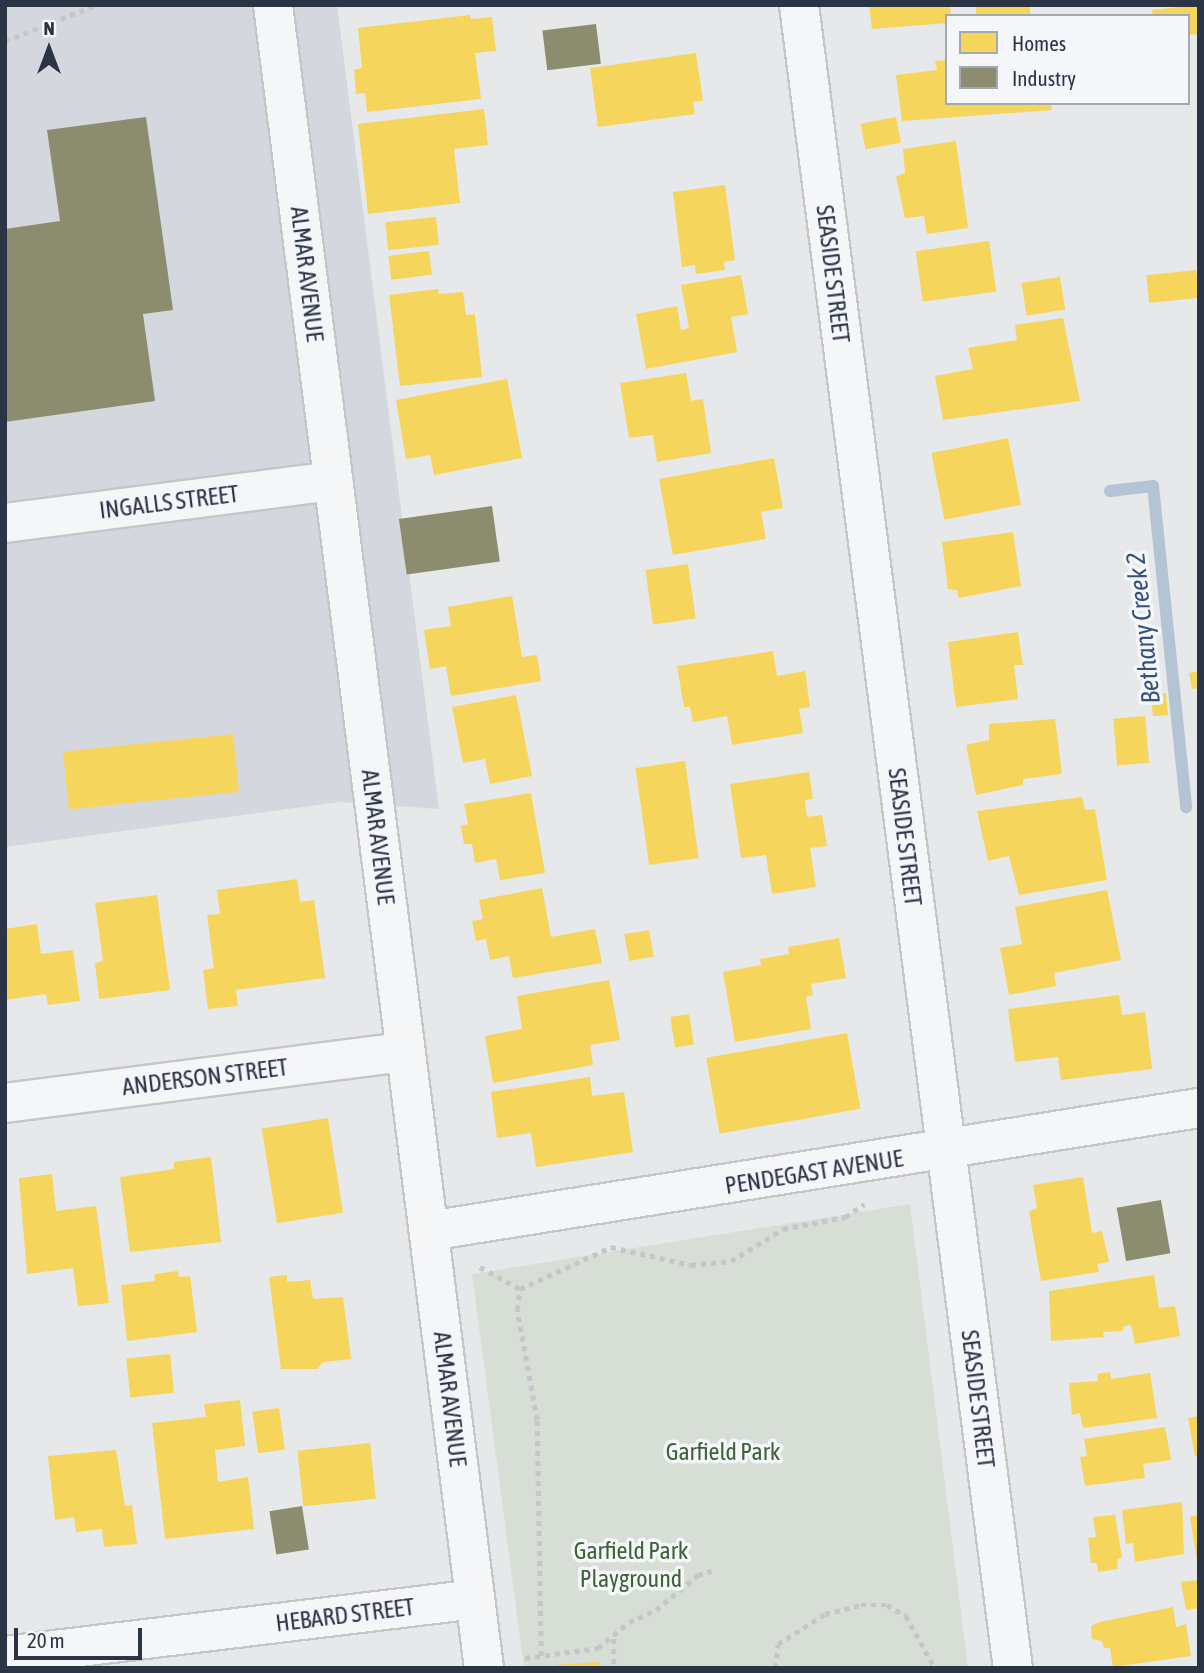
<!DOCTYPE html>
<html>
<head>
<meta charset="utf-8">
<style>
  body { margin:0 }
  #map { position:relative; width:1204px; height:1673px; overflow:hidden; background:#e6e8ea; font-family:"Asap Condensed",sans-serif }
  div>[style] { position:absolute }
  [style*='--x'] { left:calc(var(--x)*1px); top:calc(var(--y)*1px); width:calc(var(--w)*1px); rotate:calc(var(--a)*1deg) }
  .built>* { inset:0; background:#d4d7dd }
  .green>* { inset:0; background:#d6ded6 }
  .homes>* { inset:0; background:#f6d55c; transform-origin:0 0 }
  .industry>* { inset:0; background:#8c8c6e; transform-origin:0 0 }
  .stream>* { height:12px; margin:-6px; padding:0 6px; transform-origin:6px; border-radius:6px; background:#b4c4d5 }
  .path>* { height:4.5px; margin-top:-2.25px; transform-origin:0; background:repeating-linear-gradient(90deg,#c5c6ca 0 5px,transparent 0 10px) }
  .roads { filter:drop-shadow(2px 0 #c4c6c8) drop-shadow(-2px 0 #c4c6c8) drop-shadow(0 2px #c4c6c8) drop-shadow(0 -2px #c4c6c8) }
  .minor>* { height:38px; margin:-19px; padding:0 19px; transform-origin:19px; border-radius:19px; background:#f5f6f7 }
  span { translate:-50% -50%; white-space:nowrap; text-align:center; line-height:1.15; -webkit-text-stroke:7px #f4f6f9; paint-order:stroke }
  .street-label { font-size:24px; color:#2b3445 }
  .park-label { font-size:24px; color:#3f6138 }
  .water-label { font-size:26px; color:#34527a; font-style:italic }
  .frame { position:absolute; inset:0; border:7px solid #2b3445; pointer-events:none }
  .legend { position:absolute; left:945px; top:14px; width:245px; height:91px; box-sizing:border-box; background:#f4f6f9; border:2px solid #a4a8b1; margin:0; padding:9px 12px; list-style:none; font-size:21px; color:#2b3445 }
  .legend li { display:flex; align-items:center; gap:14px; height:35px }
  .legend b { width:35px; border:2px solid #a4a8b1 }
  .north { position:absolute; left:14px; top:14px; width:70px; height:70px; -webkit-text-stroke:5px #f4f6f9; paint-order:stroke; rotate:0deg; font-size:19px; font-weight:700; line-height:28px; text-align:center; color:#2b3445 }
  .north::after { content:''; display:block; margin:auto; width:24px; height:32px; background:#2b3445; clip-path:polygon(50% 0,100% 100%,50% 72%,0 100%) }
  .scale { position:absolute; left:14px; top:1628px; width:128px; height:32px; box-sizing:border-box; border:4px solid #2b3445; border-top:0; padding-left:9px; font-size:21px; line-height:24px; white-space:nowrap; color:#2b3445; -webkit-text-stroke:5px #f4f6f9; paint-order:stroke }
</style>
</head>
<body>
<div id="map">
  <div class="built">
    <div style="clip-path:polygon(5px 5px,337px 5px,439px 809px,340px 802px,5px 847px)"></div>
  </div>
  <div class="green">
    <div style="clip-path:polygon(910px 1204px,968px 1668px,524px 1668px,472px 1274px)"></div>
  </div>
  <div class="homes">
    <div style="clip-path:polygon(869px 5px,950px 5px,951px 16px,947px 16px,947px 23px,872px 29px)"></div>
    <div style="left:976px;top:5px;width:54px;height:11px"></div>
    <div style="clip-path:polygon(1198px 5px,1199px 34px,1188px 35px,1188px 16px,1153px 16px,1152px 10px)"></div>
    <div style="clip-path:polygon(470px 15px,471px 19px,492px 17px,496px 51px,475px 53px,481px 99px,367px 112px,365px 93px,356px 94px,354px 70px,362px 68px,358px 28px)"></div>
    <div style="clip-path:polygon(696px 53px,703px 101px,693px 102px,695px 114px,598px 127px,590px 68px)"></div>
    <div style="clip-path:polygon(947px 60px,947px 103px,1051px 103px,1052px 110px,902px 121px,896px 75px,937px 70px,935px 61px)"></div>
    <div style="clip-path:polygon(484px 109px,488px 145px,454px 149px,460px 203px,368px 214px,358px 124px)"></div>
    <div style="left:896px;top:117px;width:26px;height:36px;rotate:79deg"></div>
    <div style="clip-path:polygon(956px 141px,968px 228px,927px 234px,924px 216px,905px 218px,896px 177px,905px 173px,903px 149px)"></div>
    <div style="clip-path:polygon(725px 185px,735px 260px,724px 262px,725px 270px,696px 274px,695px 265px,682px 267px,673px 192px)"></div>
    <div style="left:436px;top:217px;width:28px;height:51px;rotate:84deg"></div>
    <div style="left:989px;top:241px;width:51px;height:74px;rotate:82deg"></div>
    <div style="left:429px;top:251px;width:24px;height:41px;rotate:83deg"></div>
    <div style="left:1196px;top:270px;width:28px;height:50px;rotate:84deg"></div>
    <div style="clip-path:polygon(741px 275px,748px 314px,731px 317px,737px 352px,646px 369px,636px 314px,677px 306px,681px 330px,689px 328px,681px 285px)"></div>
    <div style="left:1060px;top:277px;width:33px;height:39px;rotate:81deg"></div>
    <div style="clip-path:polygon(438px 289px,439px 294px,463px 292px,466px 315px,475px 314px,482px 377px,400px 386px,389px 295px)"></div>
    <div style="clip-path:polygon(1063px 318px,1080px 401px,943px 420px,935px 376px,973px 369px,968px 348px,1017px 340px,1015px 325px)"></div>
    <div style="clip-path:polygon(686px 373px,691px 401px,703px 399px,711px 453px,657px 462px,653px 435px,629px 438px,620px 383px)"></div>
    <div style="clip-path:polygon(507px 379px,522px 458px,434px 475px,430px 455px,406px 459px,396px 400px)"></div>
    <div style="left:1008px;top:438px;width:68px;height:78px;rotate:79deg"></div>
    <div style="clip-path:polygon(774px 458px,783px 508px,761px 512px,766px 539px,673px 555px,659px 479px)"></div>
    <div style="clip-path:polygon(1013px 532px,1021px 586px,959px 598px,957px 590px,948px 589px,942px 542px)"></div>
    <div style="left:688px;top:564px;width:55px;height:43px;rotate:82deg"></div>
    <div style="clip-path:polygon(512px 596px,522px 657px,537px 655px,541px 681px,451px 696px,446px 666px,430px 669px,424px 630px,451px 626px,448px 607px)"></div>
    <div style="clip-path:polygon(1018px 632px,1023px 665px,1014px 665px,1018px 699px,956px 707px,948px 642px)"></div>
    <div style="clip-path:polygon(773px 651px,777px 676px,805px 671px,810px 707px,799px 709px,803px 733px,732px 745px,727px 716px,693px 722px,690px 707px,684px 707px,677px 666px)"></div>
    <div style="clip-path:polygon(1199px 671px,1199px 688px,1192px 689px,1189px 673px)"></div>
    <div style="left:1166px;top:693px;width:22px;height:15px;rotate:85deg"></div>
    <div style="clip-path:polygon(516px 695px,532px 776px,490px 784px,485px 759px,463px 763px,452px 707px)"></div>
    <div style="left:1145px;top:716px;width:47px;height:32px;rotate:85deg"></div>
    <div style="clip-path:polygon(1055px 719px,1062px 774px,1023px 779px,1023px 785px,976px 795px,966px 745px,989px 740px,989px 724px)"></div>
    <div style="left:233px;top:734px;width:58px;height:171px;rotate:84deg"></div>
    <div style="left:685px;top:761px;width:98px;height:50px;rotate:82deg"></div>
    <div style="clip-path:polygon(809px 772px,813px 799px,805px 800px,807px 817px,822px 815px,827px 846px,810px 848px,816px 887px,772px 894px,766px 855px,741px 858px,730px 784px)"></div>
    <div style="clip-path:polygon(531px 793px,545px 873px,500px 880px,496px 859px,475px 863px,472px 844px,464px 844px,461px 826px,468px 824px,464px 804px)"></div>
    <div style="clip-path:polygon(1082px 797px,1085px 810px,1095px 809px,1107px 880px,1019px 895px,1009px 856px,988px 861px,977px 811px)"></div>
    <div style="clip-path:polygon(297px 879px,300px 902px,314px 900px,325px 978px,236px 990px,238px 1006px,208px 1009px,203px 970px,214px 968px,207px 915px,220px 914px,217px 890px)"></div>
    <div style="clip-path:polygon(542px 888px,551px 937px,595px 929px,602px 963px,513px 978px,509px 956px,490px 960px,486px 939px,476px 941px,472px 921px,483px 919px,479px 900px)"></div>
    <div style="clip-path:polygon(1107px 890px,1121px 960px,1054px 973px,1056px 986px,1009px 995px,1000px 948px,1022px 944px,1015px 907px)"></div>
    <div style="clip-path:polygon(157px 895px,170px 990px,99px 999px,95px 963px,103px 961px,95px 903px)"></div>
    <div style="clip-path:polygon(37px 924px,41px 954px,73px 950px,80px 1001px,48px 1005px,46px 994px,5px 1000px,5px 929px)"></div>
    <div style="left:649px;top:930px;width:27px;height:25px;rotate:80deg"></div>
    <div style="clip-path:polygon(839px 938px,846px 978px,811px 984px,813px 995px,806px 997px,811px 1029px,735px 1042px,723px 972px,761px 965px,760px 959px,789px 954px,788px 947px)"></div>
    <div style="clip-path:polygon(609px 980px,620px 1040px,590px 1045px,593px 1065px,493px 1083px,485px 1036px,522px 1029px,517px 996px)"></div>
    <div style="clip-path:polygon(1119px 995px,1122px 1015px,1145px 1012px,1152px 1069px,1061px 1080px,1058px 1057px,1015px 1062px,1008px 1009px)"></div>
    <div style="left:689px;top:1014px;width:31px;height:19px;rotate:81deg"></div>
    <div style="left:847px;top:1033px;width:77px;height:143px;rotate:80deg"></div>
    <div style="clip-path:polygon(590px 1077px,592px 1096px,624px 1092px,633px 1152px,536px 1167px,531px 1133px,497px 1138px,491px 1092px)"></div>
    <div style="left:328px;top:1118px;width:96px;height:67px;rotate:81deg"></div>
    <div style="clip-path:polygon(211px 1157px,221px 1242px,130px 1252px,120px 1177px,174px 1169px,174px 1162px)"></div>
    <div style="clip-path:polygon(52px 1174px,56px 1211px,96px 1206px,109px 1303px,78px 1306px,73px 1268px,27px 1274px,19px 1178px)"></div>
    <div style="clip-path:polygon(1083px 1177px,1092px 1233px,1102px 1231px,1109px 1262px,1097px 1264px,1099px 1272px,1041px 1281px,1029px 1211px,1037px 1208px,1033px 1185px)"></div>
    <div style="clip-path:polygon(178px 1271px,179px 1277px,190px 1276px,197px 1332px,127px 1341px,121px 1285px,155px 1281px,154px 1274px)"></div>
    <div style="clip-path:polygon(287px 1275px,287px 1282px,310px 1280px,313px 1299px,343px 1297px,351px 1359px,323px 1362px,317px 1369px,281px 1369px,269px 1277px)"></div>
    <div style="clip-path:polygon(1154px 1275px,1159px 1308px,1175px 1306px,1180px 1336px,1135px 1344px,1131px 1325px,1124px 1326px,1123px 1331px,1103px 1332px,1104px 1337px,1051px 1341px,1049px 1291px)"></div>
    <div style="left:170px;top:1354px;width:39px;height:44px;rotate:84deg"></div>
    <div style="clip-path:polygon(1110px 1372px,1111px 1379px,1150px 1373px,1157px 1418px,1083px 1428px,1080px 1413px,1072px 1415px,1069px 1383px,1098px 1381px,1097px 1374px)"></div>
    <div style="clip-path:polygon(240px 1400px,245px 1446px,215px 1450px,218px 1482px,248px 1477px,254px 1529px,165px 1539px,152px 1423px,206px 1417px,204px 1404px)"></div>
    <div style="left:279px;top:1408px;width:42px;height:27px;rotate:82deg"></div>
    <div style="clip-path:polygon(1199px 1416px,1199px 1455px,1195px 1456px,1188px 1418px)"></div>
    <div style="clip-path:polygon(1165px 1427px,1171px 1460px,1143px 1464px,1145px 1478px,1085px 1486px,1080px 1457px,1087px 1456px,1084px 1439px)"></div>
    <div style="left:370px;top:1443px;width:56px;height:73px;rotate:84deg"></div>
    <div style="clip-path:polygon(116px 1450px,125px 1506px,132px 1505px,137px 1544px,104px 1547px,102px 1529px,76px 1532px,74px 1517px,55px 1520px,48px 1456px)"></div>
    <div style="clip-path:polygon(1182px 1502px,1184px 1554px,1135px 1562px,1133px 1543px,1126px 1544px,1122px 1510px)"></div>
    <div style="clip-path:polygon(1115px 1515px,1122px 1558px,1117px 1559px,1118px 1569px,1098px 1572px,1097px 1563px,1091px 1563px,1088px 1538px,1096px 1537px,1093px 1517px)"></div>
    <div style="clip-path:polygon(1199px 1515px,1199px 1559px,1197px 1560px,1190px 1517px)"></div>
    <div style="clip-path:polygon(1199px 1580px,1199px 1608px,1186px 1610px,1181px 1582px)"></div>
    <div style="clip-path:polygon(1173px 1607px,1176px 1627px,1186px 1624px,1191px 1656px,1113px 1667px,1110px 1648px,1104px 1648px,1102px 1641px,1092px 1639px,1091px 1626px,1100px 1622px)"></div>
    <div style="clip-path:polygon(599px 1662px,599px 1668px,555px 1668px,554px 1665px)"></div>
  </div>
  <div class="industry">
    <div style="left:596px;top:24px;width:40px;height:54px;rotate:83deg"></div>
    <div style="clip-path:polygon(146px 117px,173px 310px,143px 314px,155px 401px,5px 422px,5px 229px,60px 221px,47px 130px)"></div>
    <div style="left:492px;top:506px;width:56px;height:94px;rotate:82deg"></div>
    <div style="left:1161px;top:1200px;width:54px;height:45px;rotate:80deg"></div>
    <div style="left:302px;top:1506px;width:44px;height:33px;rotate:81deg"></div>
  </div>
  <div class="stream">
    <div style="--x:1110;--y:491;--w:43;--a:-6.6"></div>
    <div style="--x:1153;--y:486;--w:323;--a:84.1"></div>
  </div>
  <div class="path">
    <div style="--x:5;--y:41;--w:98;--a:-21.6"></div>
    <div style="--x:480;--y:1267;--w:46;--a:28.8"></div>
    <div style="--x:614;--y:1639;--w:29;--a:90"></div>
    <div style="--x:541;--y:1656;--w:236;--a:-91"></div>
    <div style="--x:537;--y:1420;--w:112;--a:-100.3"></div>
    <div style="--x:517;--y:1310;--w:21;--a:-82"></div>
    <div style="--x:520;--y:1289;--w:100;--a:-24.8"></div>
    <div style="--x:611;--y:1247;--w:82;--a:12.7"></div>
    <div style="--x:691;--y:1265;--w:40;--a:-5.7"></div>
    <div style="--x:731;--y:1261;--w:61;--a:-31.6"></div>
    <div style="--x:783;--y:1229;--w:63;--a:-11"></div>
    <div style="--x:845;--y:1217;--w:23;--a:-34"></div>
    <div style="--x:525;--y:1658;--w:74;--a:-7.8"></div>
    <div style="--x:598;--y:1648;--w:40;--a:-40"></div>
    <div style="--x:629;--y:1622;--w:30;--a:-24"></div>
    <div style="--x:656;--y:1610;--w:55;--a:-39.8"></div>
    <div style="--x:698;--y:1575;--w:14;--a:-17"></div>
    <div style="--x:775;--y:1668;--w:24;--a:-83"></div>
    <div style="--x:778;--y:1644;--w:56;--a:-32.6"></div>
    <div style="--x:825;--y:1614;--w:37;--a:-14"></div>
    <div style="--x:861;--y:1605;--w:26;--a:0"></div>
    <div style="--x:887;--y:1605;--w:22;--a:30"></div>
    <div style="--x:906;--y:1616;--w:60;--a:60.9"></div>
  </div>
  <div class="roads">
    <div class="minor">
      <div style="--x:273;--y:5;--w:1676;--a:82.77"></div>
      <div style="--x:799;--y:5;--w:1677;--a:82.67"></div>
      <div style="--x:5;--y:523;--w:331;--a:-7.3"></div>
      <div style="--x:5;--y:1103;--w:403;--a:-7.3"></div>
      <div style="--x:429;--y:1231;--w:780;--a:-9.08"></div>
      <div style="--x:5;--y:1656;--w:473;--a:-6.9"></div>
    </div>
  </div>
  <div class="street-label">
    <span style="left:307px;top:274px;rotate:83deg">ALMAR AVENUE</span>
    <span style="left:833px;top:274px;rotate:83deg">SEASIDE STREET</span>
    <span style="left:169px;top:502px;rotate:-7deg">INGALLS STREET</span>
    <span style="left:378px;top:837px;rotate:83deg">ALMAR AVENUE</span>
    <span style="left:905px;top:837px;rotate:83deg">SEASIDE STREET</span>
    <span style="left:205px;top:1077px;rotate:-7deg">ANDERSON STREET</span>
    <span style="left:814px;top:1172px;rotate:-9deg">PENDEGAST AVENUE</span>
    <span style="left:450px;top:1399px;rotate:83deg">ALMAR AVENUE</span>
    <span style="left:978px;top:1399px;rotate:83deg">SEASIDE STREET</span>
    <span style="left:345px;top:1615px;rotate:-7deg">HEBARD STREET</span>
  </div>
  <div class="park-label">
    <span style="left:723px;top:1452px">Garfield Park</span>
    <span style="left:631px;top:1565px">Garfield Park<br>Playground</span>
  </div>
  <div class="water-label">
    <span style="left:1144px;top:628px;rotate:-96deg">Bethany Creek 2</span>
  </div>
  <div class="frame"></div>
  <ul class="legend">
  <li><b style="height:19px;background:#f6d55c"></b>Homes</li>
  <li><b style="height:19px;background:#8c8c6e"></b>Industry</li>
  </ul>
  <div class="north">N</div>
  <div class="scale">20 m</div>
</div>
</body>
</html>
